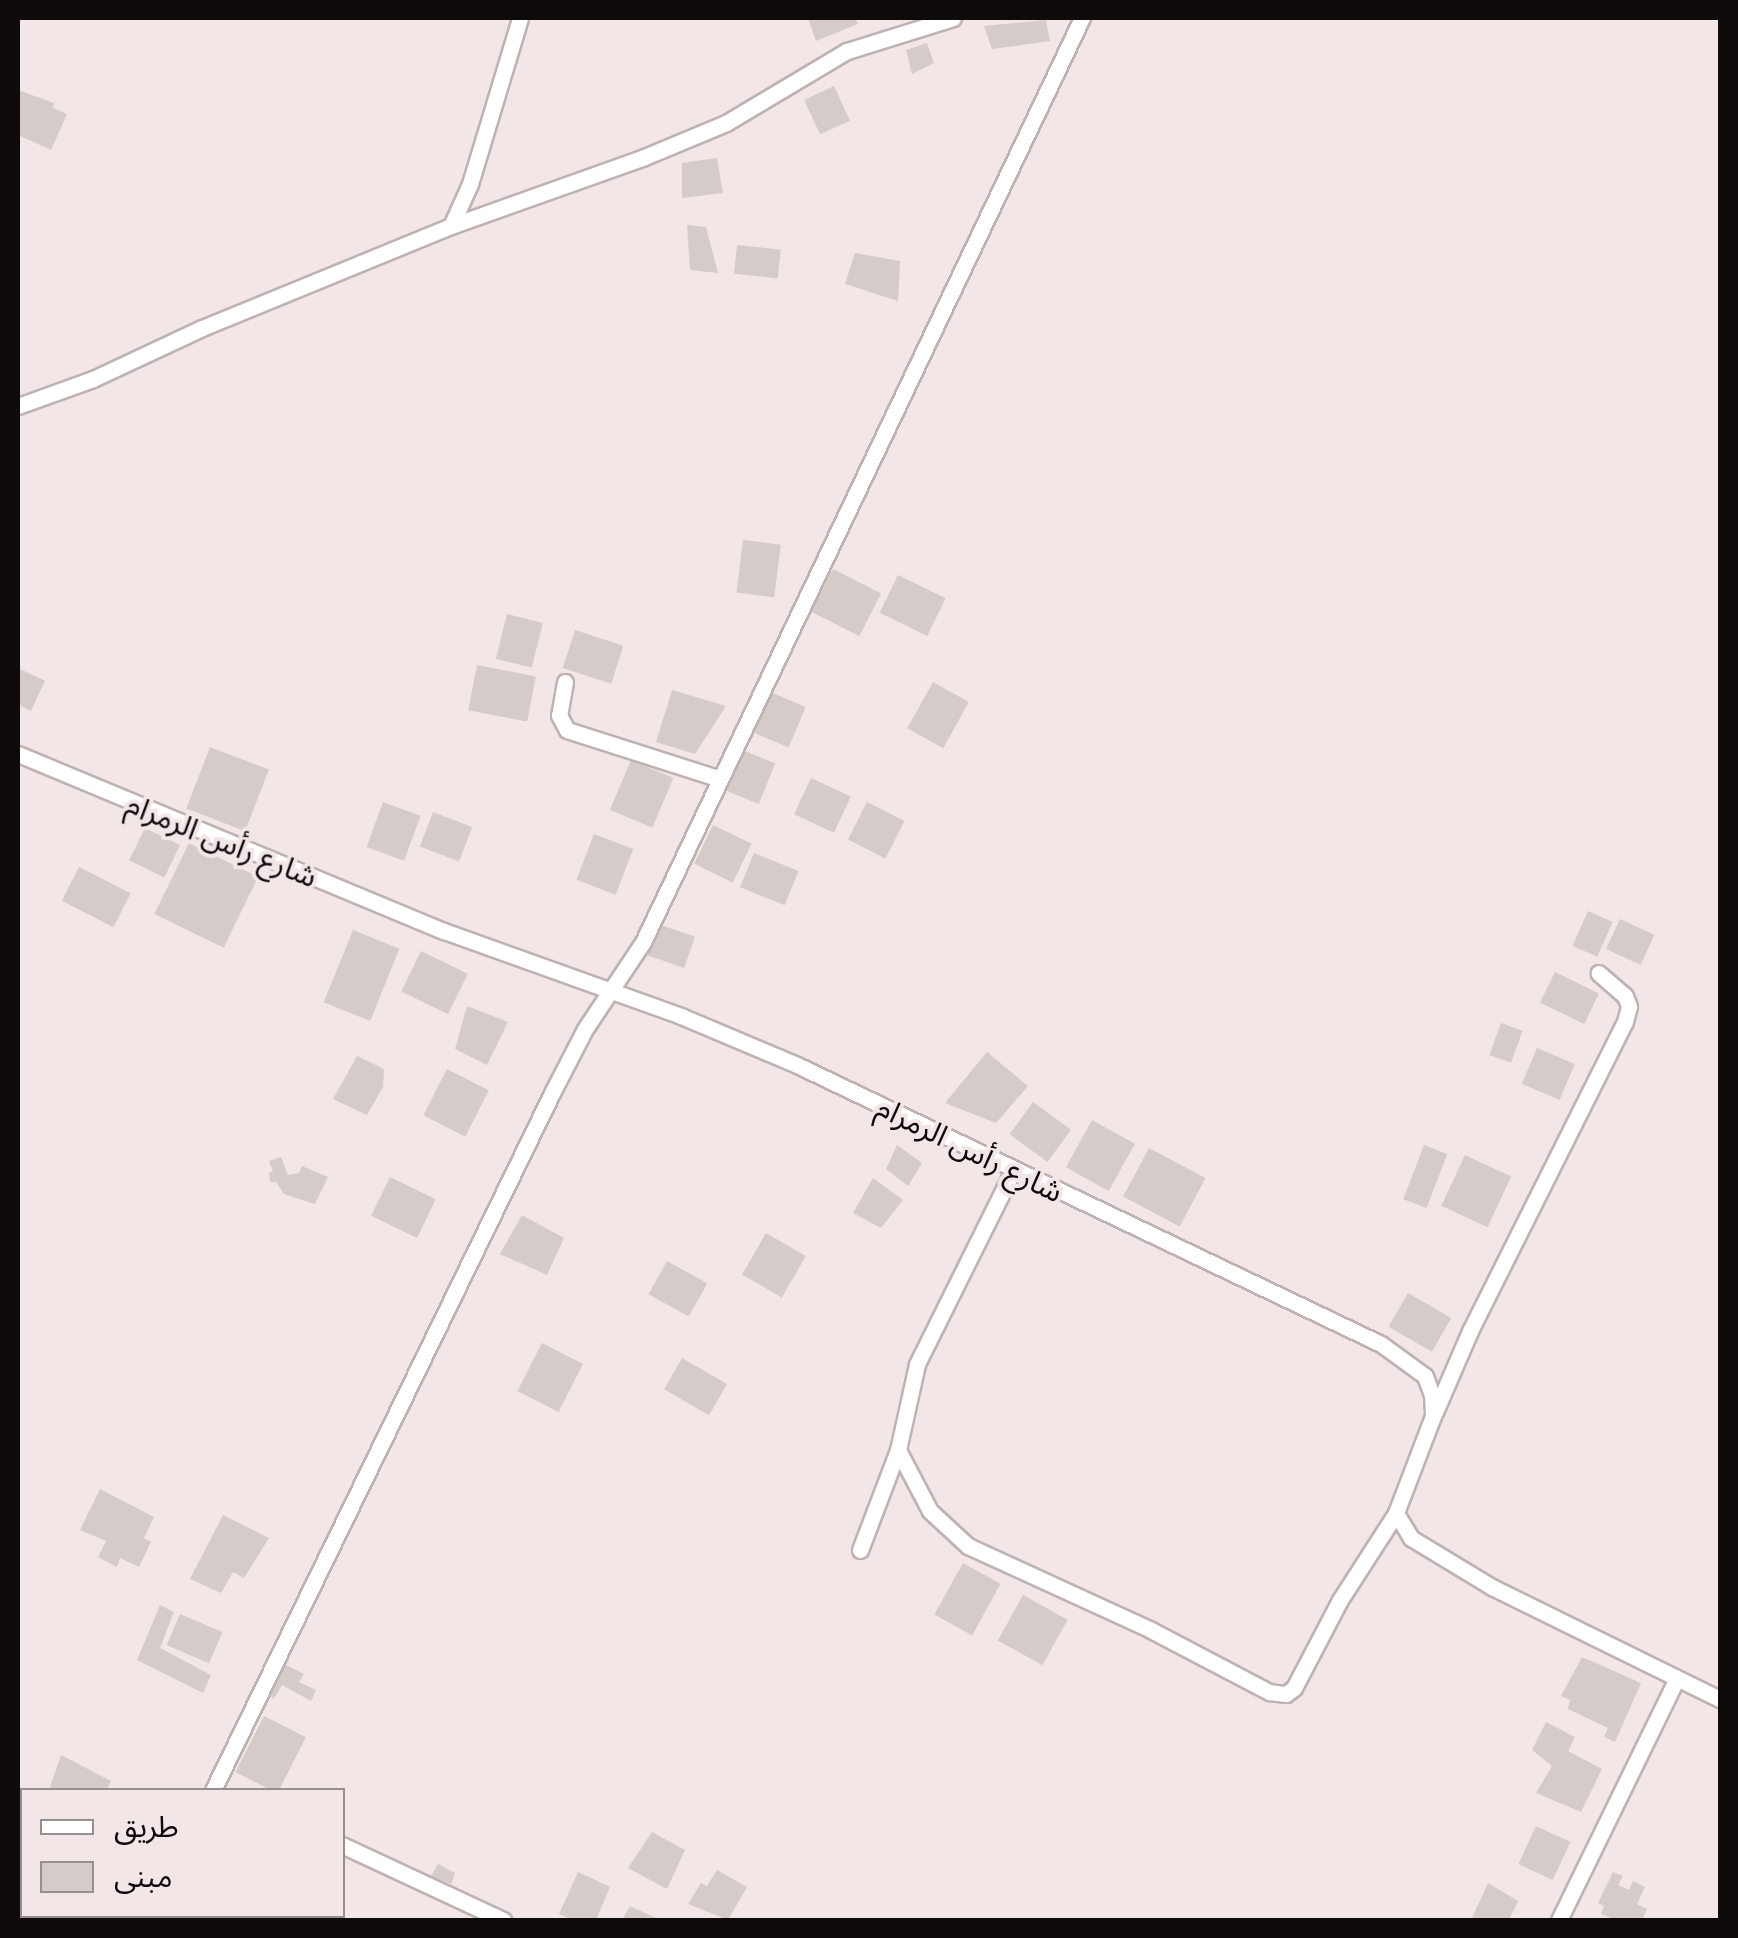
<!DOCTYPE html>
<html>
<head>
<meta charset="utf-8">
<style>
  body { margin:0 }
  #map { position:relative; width:1738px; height:1938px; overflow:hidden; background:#f2e7e6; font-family:Quicksand,"Noto Sans Arabic",sans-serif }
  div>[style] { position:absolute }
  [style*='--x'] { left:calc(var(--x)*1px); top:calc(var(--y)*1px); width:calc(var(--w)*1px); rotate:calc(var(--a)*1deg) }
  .building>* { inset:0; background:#d5cbc9; transform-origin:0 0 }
  .roads { filter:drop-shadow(2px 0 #beb3b2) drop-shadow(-2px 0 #beb3b2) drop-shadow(0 2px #beb3b2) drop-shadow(0 -2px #beb3b2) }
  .minor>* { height:15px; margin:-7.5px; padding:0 7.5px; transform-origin:7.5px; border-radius:7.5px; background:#fff }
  span { translate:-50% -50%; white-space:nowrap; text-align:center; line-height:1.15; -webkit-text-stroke:8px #f2e7e6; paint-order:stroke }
  .street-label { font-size:30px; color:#0e0b0a }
  .frame { position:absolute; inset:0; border:20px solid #0e0b0a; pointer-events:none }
  .legend { position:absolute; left:20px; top:1788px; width:325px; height:130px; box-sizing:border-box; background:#f2e7e6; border:2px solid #978f8e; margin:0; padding:12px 18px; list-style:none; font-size:30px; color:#0e0b0a }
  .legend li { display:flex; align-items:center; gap:20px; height:50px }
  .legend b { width:50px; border:2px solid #978f8e }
</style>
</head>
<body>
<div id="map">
  <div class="building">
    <div style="clip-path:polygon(808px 18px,855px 18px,858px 24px,816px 41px)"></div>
    <div style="clip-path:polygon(1046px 20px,1050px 41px,992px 49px,984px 26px)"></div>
    <div style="clip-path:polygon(927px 43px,934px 63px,912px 74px,906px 50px)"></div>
    <div style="left:834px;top:86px;width:38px;height:33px;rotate:65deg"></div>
    <div style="clip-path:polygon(18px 90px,54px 103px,53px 108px,67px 114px,51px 150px,18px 135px)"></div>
    <div style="clip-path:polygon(717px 158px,723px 193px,682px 198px,682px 163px)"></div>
    <div style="clip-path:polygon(687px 225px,706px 227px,718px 273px,690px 270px)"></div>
    <div style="left:737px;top:245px;width:44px;height:29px;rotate:6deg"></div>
    <div style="clip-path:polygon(855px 253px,900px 261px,898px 301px,845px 284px)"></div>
    <div style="left:743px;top:540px;width:38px;height:53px;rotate:7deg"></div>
    <div style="left:833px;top:569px;width:54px;height:48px;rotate:27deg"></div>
    <div style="left:898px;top:575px;width:53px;height:42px;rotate:26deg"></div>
    <div style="left:507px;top:614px;width:37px;height:46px;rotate:14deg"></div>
    <div style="left:575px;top:630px;width:51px;height:40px;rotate:18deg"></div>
    <div style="left:477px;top:665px;width:60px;height:46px;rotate:11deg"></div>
    <div style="clip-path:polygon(18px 668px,45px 681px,31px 711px,18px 704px)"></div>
    <div style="left:933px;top:682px;width:41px;height:53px;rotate:29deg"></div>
    <div style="clip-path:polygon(672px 690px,726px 706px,695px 754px,656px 742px)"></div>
    <div style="left:768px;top:691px;width:41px;height:44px;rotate:23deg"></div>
    <div style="left:210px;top:747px;width:63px;height:66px;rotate:21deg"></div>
    <div style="left:740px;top:749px;width:38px;height:44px;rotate:22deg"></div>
    <div style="left:631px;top:760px;width:46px;height:54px;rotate:23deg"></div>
    <div style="left:811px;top:778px;width:44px;height:40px;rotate:25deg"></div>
    <div style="left:383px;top:802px;width:40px;height:48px;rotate:20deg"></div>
    <div style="left:867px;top:802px;width:42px;height:42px;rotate:27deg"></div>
    <div style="left:433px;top:812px;width:42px;height:37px;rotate:21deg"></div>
    <div style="left:713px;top:825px;width:43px;height:43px;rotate:26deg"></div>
    <div style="left:145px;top:828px;width:39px;height:36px;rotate:26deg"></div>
    <div style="left:594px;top:834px;width:42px;height:49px;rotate:21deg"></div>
    <div style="left:189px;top:843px;width:77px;height:79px;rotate:26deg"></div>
    <div style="left:754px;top:853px;width:48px;height:37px;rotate:22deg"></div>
    <div style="left:79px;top:867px;width:58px;height:38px;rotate:27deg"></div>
    <div style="left:1588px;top:911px;width:27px;height:38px;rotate:24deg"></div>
    <div style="left:1620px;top:919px;width:38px;height:33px;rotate:25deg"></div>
    <div style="left:658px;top:924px;width:39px;height:33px;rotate:19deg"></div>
    <div style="left:353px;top:930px;width:50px;height:78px;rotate:22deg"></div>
    <div style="left:421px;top:951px;width:52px;height:45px;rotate:26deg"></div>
    <div style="left:1555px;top:972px;width:49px;height:34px;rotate:26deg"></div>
    <div style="clip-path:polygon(467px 1006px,508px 1022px,487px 1065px,455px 1049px)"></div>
    <div style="left:1501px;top:1023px;width:23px;height:34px;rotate:20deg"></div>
    <div style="left:1537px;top:1048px;width:41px;height:39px;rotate:23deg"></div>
    <div style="clip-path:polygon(987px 1052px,1028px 1086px,996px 1123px,945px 1103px)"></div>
    <div style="clip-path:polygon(357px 1056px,384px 1069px,383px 1087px,367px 1115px,333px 1099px)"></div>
    <div style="left:447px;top:1069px;width:47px;height:52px;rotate:27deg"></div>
    <div style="left:1033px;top:1102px;width:47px;height:40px;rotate:36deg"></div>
    <div style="left:1092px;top:1120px;width:49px;height:54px;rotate:29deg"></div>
    <div style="clip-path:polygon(897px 1145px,922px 1163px,908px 1186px,886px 1169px)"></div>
    <div style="left:1424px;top:1145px;width:25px;height:58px;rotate:21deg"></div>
    <div style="left:1149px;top:1148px;width:64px;height:55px;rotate:28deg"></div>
    <div style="left:1465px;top:1155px;width:51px;height:56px;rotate:25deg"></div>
    <div style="clip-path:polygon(281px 1157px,288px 1175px,299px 1173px,302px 1166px,328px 1177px,315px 1204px,284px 1194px,276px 1182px,270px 1182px,269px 1173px,273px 1171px,269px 1161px)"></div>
    <div style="left:390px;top:1177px;width:51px;height:43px;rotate:26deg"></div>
    <div style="clip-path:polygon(873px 1178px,903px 1200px,881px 1228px,853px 1213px)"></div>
    <div style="clip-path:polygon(522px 1215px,564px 1238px,547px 1275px,500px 1254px)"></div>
    <div style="left:766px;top:1233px;width:46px;height:48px;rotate:30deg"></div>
    <div style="left:667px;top:1261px;width:46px;height:38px;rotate:29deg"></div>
    <div style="left:1408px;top:1293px;width:50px;height:39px;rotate:30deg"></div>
    <div style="left:542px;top:1343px;width:46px;height:54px;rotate:27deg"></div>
    <div style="left:682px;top:1358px;width:52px;height:36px;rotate:30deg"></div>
    <div style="clip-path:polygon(100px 1489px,154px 1517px,144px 1538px,151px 1542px,139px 1567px,120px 1558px,117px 1567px,98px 1557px,106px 1541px,80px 1530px)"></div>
    <div style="clip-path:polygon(223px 1515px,269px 1538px,244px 1578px,233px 1572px,221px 1593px,190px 1579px)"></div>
    <div style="left:963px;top:1563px;width:43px;height:59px;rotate:29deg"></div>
    <div style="left:1023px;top:1595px;width:51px;height:52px;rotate:29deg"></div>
    <div style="clip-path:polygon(160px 1605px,174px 1612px,160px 1648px,211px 1675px,203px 1693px,137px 1660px)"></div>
    <div style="left:180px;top:1614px;width:46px;height:34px;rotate:23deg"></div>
    <div style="clip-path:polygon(1582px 1657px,1641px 1683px,1615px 1742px,1604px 1737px,1608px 1728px,1568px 1709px,1570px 1700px,1561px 1696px)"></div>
    <div style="clip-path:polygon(284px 1664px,304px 1674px,299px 1682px,316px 1690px,311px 1701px,282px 1685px,274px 1699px,267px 1693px)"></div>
    <div style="left:264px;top:1716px;width:47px;height:63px;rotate:27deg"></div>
    <div style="clip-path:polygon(1546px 1722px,1575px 1737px,1568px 1751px,1602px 1769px,1581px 1812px,1536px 1793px,1552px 1766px,1532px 1750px)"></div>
    <div style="clip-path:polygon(61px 1755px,111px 1781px,107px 1790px,49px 1790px)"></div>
    <div style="left:1536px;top:1826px;width:38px;height:42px;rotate:25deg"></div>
    <div style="clip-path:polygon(652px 1832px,685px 1850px,667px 1889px,628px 1868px)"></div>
    <div style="clip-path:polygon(438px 1864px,455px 1873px,451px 1884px,431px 1876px)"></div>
    <div style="clip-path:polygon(717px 1870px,747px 1887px,728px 1920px,688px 1904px,701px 1883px,707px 1886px)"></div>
    <div style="clip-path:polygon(578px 1872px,610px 1887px,596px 1920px,572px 1920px,559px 1914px)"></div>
    <div style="clip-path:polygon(1613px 1872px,1623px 1876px,1618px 1885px,1629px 1890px,1633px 1881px,1645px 1887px,1637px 1904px,1647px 1909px,1642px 1920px,1616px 1920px,1601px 1914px,1604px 1906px,1598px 1903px)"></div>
    <div style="clip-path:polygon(1488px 1883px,1518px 1901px,1509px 1920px,1471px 1920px)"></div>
    <div style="clip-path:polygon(630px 1906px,660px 1920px,622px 1920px)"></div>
  </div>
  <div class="roads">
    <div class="minor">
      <div style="--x:451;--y:226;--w:203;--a:-19.6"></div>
      <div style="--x:642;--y:158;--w:91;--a:-22.6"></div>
      <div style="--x:726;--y:123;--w:141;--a:-30.8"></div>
      <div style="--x:847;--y:51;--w:111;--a:-17.3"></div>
      <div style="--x:18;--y:406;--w:80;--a:-19.8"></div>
      <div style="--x:93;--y:379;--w:120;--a:-25.1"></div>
      <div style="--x:202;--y:328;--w:269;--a:-22.3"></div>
      <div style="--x:451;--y:226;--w:46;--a:-65.7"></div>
      <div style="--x:470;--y:184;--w:173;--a:-73.2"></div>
      <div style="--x:565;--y:682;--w:34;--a:100"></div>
      <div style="--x:559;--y:715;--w:17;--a:62"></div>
      <div style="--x:567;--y:730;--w:157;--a:17.7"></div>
      <div style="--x:18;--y:754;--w:461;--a:22.6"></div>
      <div style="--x:444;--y:931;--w:252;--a:19.7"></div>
      <div style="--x:681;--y:1016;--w:126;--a:22.9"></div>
      <div style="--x:797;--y:1065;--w:647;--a:25.54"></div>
      <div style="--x:1381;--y:1344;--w:54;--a:36"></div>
      <div style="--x:1425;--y:1376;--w:20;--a:70"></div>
      <div style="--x:1432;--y:1395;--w:21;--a:87"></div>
      <div style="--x:1433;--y:1416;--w:104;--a:110.9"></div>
      <div style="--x:1396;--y:1513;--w:29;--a:59"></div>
      <div style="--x:1411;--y:1538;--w:95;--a:31.2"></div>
      <div style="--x:1492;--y:1587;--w:254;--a:26.2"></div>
      <div style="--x:1435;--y:1412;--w:88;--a:-66.6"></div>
      <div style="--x:1470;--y:1331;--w:346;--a:-63.4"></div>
      <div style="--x:1625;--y:1022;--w:16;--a:-76"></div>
      <div style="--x:1629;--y:1006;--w:11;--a:-112"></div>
      <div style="--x:1625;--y:996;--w:35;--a:-139"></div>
      <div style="--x:898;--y:1450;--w:69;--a:62.3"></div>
      <div style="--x:930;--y:1511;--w:52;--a:42.6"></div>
      <div style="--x:968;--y:1546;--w:199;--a:24.6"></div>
      <div style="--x:1149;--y:1629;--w:136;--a:27.7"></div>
      <div style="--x:1269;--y:1692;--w:17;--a:7"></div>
      <div style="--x:1286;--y:1694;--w:10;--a:-37"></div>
      <div style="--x:1294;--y:1688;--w:99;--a:-62.4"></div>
      <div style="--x:1340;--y:1600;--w:103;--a:-57.2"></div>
      <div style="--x:860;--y:1550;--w:107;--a:-69.2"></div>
      <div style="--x:898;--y:1450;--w:88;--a:-77.5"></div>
      <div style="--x:917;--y:1364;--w:216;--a:-63.6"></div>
      <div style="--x:213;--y:1790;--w:775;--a:-64.06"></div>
      <div style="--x:552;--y:1093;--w:72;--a:-62.7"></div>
      <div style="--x:585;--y:1029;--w:105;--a:-56.3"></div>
      <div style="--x:643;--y:942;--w:1023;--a:-64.59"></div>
      <div style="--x:342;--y:1845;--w:178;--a:25"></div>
      <div style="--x:150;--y:1920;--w:4;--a:-63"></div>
      <div style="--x:1559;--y:1920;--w:269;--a:-64"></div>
    </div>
  </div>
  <div class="street-label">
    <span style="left:222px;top:840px;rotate:22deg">شارع رأس الرمرام</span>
    <span style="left:970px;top:1149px;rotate:26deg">شارع رأس الرمرام</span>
  </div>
  <div class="frame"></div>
  <ul class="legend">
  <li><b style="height:12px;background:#fff"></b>طريق</li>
  <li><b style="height:28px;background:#d5cbc9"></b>مبنى</li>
  </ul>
</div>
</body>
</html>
